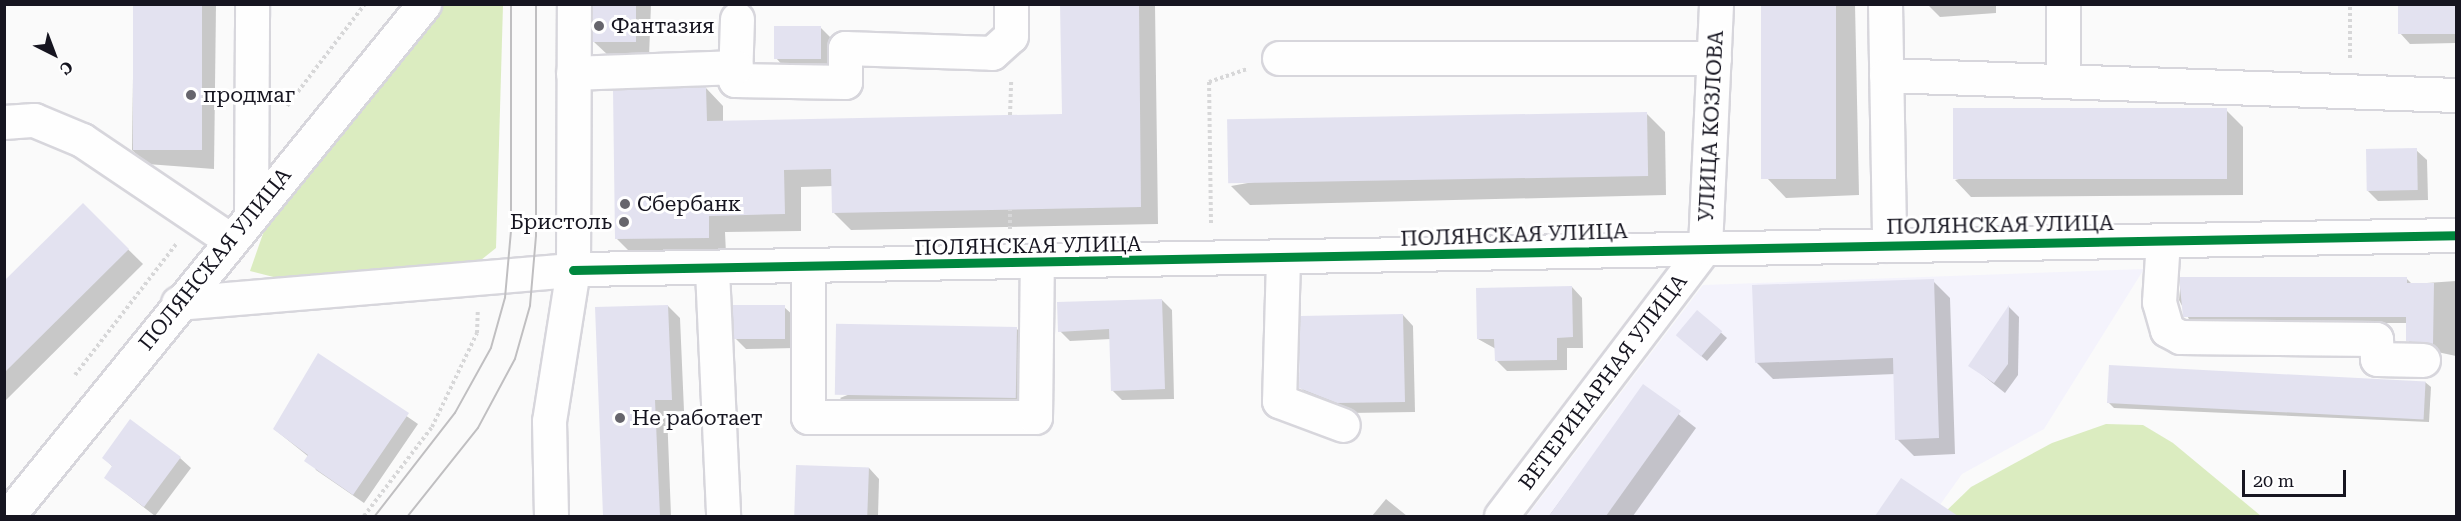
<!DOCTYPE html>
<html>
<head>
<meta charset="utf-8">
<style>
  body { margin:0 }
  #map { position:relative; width:2461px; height:521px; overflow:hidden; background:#fafafa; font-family:"Roboto Serif",serif }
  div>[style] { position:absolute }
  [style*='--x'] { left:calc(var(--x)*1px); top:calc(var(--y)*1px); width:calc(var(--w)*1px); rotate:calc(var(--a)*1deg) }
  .built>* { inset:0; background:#f4f3fc }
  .green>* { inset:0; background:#dbecc0 }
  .shadow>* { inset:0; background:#0003 }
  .building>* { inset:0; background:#e3e2f0; transform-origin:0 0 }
  .path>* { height:4px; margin-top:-2px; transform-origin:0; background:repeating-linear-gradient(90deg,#d7d7d8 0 3px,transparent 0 6px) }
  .roads { filter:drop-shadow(2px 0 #d7d6dc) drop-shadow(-2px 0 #d7d6dc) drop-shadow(0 2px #d7d6dc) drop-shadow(0 -2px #d7d6dc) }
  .minor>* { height:33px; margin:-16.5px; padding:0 16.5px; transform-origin:16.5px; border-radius:16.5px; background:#fefefe }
  .tram>* { height:1.5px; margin:-0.75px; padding:0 0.75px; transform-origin:0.75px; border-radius:0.75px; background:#c0bfc1 }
  .cycleway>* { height:9px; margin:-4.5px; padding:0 4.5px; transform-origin:4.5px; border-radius:4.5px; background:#00873e }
  .dots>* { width:16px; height:16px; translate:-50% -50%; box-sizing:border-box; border:3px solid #fff; border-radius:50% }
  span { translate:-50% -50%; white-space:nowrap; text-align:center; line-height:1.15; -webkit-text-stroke:6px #fff; paint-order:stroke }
  .poi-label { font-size:21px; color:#161520 }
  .left { translate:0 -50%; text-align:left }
  .right { translate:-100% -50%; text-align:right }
  .street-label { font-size:21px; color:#161520 }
  .frame { position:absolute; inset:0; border:6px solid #161520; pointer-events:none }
  .north { position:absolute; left:24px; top:24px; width:60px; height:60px; -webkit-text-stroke:4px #fff; paint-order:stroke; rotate:138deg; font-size:16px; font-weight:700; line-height:24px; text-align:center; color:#161520 }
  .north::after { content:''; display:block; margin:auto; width:21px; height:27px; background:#161520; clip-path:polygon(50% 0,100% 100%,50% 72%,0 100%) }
  .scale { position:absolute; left:2242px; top:470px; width:104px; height:27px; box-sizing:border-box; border:3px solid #161520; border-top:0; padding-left:8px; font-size:18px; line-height:21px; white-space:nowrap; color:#161520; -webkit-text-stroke:4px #fff; paint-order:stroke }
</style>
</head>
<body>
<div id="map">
  <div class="built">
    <div style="clip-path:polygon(2144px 269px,2044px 429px,1962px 474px,1932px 516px,1527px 516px,1703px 285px)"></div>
  </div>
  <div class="green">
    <div style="clip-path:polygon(442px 5px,503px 5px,496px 248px,466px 272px,293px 282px,250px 271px,265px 228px)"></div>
    <div style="clip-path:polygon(2106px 424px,2143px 425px,2173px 443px,2261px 516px,1941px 516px,1971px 487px,2052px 443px)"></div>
  </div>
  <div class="shadow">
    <div style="clip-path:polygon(134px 4px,216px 4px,214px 169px,147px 164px,132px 150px)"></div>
    <div style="clip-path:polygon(594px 4px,651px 4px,649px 57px,609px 56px,594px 42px)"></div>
    <div style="clip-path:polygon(1062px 4px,1155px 4px,1158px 224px,851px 230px,834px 213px,833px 186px,801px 187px,801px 231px,725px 232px,726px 254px,634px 256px,617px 239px,706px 88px,723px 106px,723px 122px,1064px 116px)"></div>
    <div style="clip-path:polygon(1763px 4px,1855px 4px,1859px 195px,1786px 198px,1767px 178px)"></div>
    <div style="clip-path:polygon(1927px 4px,1996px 4px,1996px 13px,1940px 17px)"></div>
    <div style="clip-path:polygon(2456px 4px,2456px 43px,2410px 44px,2400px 33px)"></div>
    <div style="clip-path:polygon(820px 27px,831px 38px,831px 69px,786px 69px,776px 58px)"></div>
    <div style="clip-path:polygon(2226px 110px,2243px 127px,2243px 195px,1971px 197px,1955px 180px)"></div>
    <div style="clip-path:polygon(1646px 113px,1665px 132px,1666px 195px,1250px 205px,1231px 186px)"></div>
    <div style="clip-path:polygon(2416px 150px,2427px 160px,2428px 200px,2378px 201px,2367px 190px)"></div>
    <div style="clip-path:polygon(83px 205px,143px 264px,4px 402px,4px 283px)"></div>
    <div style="clip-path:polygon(2406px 278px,2412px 284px,2456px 281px,2456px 356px,2414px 347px,2408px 340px,2408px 323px,2191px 323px,2179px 300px,2181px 279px)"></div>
    <div style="clip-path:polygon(1933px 281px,1950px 298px,1955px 454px,1914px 456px,1897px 439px,1895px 374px,1773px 379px,1756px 362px)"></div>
    <div style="clip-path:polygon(1572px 287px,1582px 298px,1583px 348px,1567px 348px,1567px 370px,1507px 371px,1496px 360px,1496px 349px,1478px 339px)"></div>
    <div style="clip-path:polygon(1162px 300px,1172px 310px,1174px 399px,1122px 400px,1112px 390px,1111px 339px,1070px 341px,1060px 331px)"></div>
    <div style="clip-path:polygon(668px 306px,680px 318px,684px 411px,667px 412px,671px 516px,605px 516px,596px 309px)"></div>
    <div style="clip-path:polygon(784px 307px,795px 317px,795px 348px,746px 349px,735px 338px)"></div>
    <div style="clip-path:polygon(2009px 307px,2019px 317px,2018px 375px,2005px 393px,1970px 365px)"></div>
    <div style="clip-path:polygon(1698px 312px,1727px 338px,1707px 361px,1684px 341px)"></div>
    <div style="clip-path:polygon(1403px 315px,1413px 326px,1415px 412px,1349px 413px,1312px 399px,1301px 388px)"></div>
    <div style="clip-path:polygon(1016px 328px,1027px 339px,1027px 408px,851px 408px,840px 398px)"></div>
    <div style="clip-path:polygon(318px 355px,418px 424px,364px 503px,316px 470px,309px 457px,274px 429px)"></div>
    <div style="clip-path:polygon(2425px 382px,2431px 387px,2429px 422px,2114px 408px,2108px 402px)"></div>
    <div style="clip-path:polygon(1644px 387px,1696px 428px,1633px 516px,1549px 516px)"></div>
    <div style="clip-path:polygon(104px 458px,180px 458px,191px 468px,155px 516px,106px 478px,113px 467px)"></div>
    <div style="clip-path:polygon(797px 467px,869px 468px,879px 479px,878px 516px,796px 516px)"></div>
    <div style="clip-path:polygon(1902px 480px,1935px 502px,1949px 516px,1876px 516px)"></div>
    <div style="clip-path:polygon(1386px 499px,1407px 516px,1372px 516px)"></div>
  </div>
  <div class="building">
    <div style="left:133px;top:4px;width:69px;height:146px"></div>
    <div style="left:593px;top:4px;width:43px;height:38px"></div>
    <div style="clip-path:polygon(1060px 4px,1139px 4px,1141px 207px,832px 213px,831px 169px,784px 170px,785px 214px,709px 216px,709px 238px,615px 239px,613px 90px,706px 87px,707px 121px,1062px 114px)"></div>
    <div style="left:1761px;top:4px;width:75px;height:175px"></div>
    <div style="left:2398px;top:4px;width:59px;height:30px"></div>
    <div style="left:774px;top:26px;width:47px;height:33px"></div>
    <div style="left:2227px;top:108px;width:71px;height:274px;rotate:90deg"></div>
    <div style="left:1647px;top:112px;width:64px;height:420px;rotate:89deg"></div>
    <div style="left:2417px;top:148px;width:42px;height:51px;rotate:89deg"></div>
    <div style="clip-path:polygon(83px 203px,129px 249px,4px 373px,4px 281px)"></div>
    <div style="clip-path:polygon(2179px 277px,2407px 277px,2407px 283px,2434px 283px,2433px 345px,2406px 341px,2406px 317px,2183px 317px)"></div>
    <div style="clip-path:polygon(1934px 279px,1939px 438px,1895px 440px,1893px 358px,1755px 363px,1752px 285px)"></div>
    <div style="clip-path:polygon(1572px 286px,1573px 337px,1557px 338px,1557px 360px,1495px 361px,1494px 339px,1477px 339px,1476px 288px)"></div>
    <div style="clip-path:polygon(1162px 299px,1165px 389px,1111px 391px,1109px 329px,1058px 332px,1057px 302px)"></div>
    <div style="clip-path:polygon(668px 305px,672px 400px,655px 400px,660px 516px,603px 516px,595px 307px)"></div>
    <div style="left:732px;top:305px;width:53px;height:34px"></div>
    <div style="clip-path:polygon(2009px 305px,2008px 364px,1994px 383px,1968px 366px)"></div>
    <div style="left:1697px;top:310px;width:33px;height:33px;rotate:40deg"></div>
    <div style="clip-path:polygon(1403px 314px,1405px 402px,1337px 403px,1299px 388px,1300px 316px)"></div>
    <div style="left:1017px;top:327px;width:71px;height:181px;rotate:91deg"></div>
    <div style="clip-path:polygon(318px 353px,409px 413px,353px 495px,304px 461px,308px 455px,273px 429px)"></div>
    <div style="left:2109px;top:365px;width:317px;height:38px;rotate:3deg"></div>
    <div style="clip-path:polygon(1643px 384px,1681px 411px,1606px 516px,1549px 516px)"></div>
    <div style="clip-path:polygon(130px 419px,181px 457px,144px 507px,104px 478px,112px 466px,102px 458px)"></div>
    <div style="left:796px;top:465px;width:73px;height:51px;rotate:2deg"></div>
    <div style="clip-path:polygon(1901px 478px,1958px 516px,1875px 516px)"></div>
  </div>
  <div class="path">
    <div style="--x:2350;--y:58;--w:54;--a:-90"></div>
    <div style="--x:287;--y:106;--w:128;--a:-52.6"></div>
    <div style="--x:1010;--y:115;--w:35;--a:-88"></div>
    <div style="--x:1211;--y:223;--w:141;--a:-90.8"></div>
    <div style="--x:1209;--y:82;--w:40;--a:-18.9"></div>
    <div style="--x:1010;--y:229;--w:19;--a:-90"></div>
    <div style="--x:75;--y:375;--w:167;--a:-52.3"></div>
    <div style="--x:364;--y:516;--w:112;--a:-52.6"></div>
    <div style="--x:432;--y:427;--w:104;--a:-64.4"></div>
    <div style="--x:477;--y:333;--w:23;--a:-88"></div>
  </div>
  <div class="roads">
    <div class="minor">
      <div style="--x:1885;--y:4;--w:241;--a:89"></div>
      <div style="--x:737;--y:19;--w:61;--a:91.9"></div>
      <div style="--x:735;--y:80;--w:110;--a:1"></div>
      <div style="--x:845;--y:82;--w:34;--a:-90"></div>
      <div style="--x:845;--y:48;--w:147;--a:1.9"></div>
      <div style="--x:992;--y:53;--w:25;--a:-42"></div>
      <div style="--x:1011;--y:36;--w:32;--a:-90"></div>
      <div style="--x:1279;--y:58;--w:435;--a:0"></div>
      <div style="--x:573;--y:73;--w:163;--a:-2.1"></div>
      <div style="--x:1886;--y:75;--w:570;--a:2.01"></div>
      <div style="--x:2063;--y:81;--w:77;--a:-90"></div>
      <div style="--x:4;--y:122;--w:30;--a:-4"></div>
      <div style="--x:34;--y:120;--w:52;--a:22.6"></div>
      <div style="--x:82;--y:140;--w:179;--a:34"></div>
      <div style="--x:251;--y:214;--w:210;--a:-89.7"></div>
      <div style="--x:2163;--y:240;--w:62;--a:93.7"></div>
      <div style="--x:2159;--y:302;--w:29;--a:74"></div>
      <div style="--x:2167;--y:330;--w:15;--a:28"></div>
      <div style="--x:2180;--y:337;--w:196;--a:0.6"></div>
      <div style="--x:2376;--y:339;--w:20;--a:87"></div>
      <div style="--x:2377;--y:359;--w:46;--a:1.2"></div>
      <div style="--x:1283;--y:259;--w:142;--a:91.6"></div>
      <div style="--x:1279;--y:401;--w:68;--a:20.6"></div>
      <div style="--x:808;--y:267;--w:150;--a:90"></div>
      <div style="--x:808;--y:417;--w:227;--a:0"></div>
      <div style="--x:1035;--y:417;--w:153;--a:-89.3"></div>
      <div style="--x:712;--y:270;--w:246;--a:87.4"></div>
      <div style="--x:178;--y:303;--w:405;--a:-4.8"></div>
      <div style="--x:582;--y:269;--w:1874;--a:-1.04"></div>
      <div style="--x:8;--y:516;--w:660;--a:-50.91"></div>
      <div style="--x:551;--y:516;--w:95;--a:-91.2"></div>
      <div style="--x:549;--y:421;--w:153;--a:-81"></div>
      <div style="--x:573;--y:270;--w:266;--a:-89.8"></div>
      <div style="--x:1501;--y:516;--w:338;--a:-52.8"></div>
      <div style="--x:1705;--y:247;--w:243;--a:-87.4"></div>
    </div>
  </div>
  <div class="tram">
    <div style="--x:375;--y:516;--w:130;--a:-52.2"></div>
    <div style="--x:455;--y:413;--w:74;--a:-61"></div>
    <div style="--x:491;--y:348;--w:52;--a:-74.4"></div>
    <div style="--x:505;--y:298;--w:67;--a:-84.9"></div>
    <div style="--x:511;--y:231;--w:227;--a:-90"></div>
    <div style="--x:408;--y:516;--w:112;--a:-51.5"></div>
    <div style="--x:478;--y:428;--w:78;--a:-61.8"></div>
    <div style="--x:515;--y:359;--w:55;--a:-74.2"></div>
    <div style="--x:530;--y:306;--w:70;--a:-85.1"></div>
    <div style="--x:536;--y:236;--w:232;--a:-90"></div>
  </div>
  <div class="cycleway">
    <div style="--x:573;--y:270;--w:1883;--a:-1.06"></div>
  </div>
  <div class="dots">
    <div style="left:599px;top:26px;background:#66656c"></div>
    <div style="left:191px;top:95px;background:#66656c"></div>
    <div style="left:625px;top:204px;background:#66656c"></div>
    <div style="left:624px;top:222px;background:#66656c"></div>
    <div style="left:620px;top:418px;background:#66656c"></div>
  </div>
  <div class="poi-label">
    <span class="left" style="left:611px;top:26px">Фантазия</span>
    <span class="left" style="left:203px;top:95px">продмаг</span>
    <span class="left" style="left:637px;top:204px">Сбербанк</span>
    <span class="right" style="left:612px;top:222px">Бристоль</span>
    <span class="left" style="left:632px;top:418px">Не работает</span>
  </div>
  <div class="street-label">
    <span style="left:1711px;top:126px;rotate:-87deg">УЛИЦА КОЗЛОВА</span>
    <span style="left:2000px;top:225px;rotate:-1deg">ПОЛЯНСКАЯ УЛИЦА</span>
    <span style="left:1514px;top:235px;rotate:-2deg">ПОЛЯНСКАЯ УЛИЦА</span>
    <span style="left:1028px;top:246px;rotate:-1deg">ПОЛЯНСКАЯ УЛИЦА</span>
    <span style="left:215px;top:259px;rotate:-51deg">ПОЛЯНСКАЯ УЛИЦА</span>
    <span style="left:1603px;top:382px;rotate:-53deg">ВЕТЕРИНАРНАЯ УЛИЦА</span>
  </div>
  <div class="frame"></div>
  <div class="north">С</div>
  <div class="scale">20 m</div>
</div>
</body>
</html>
